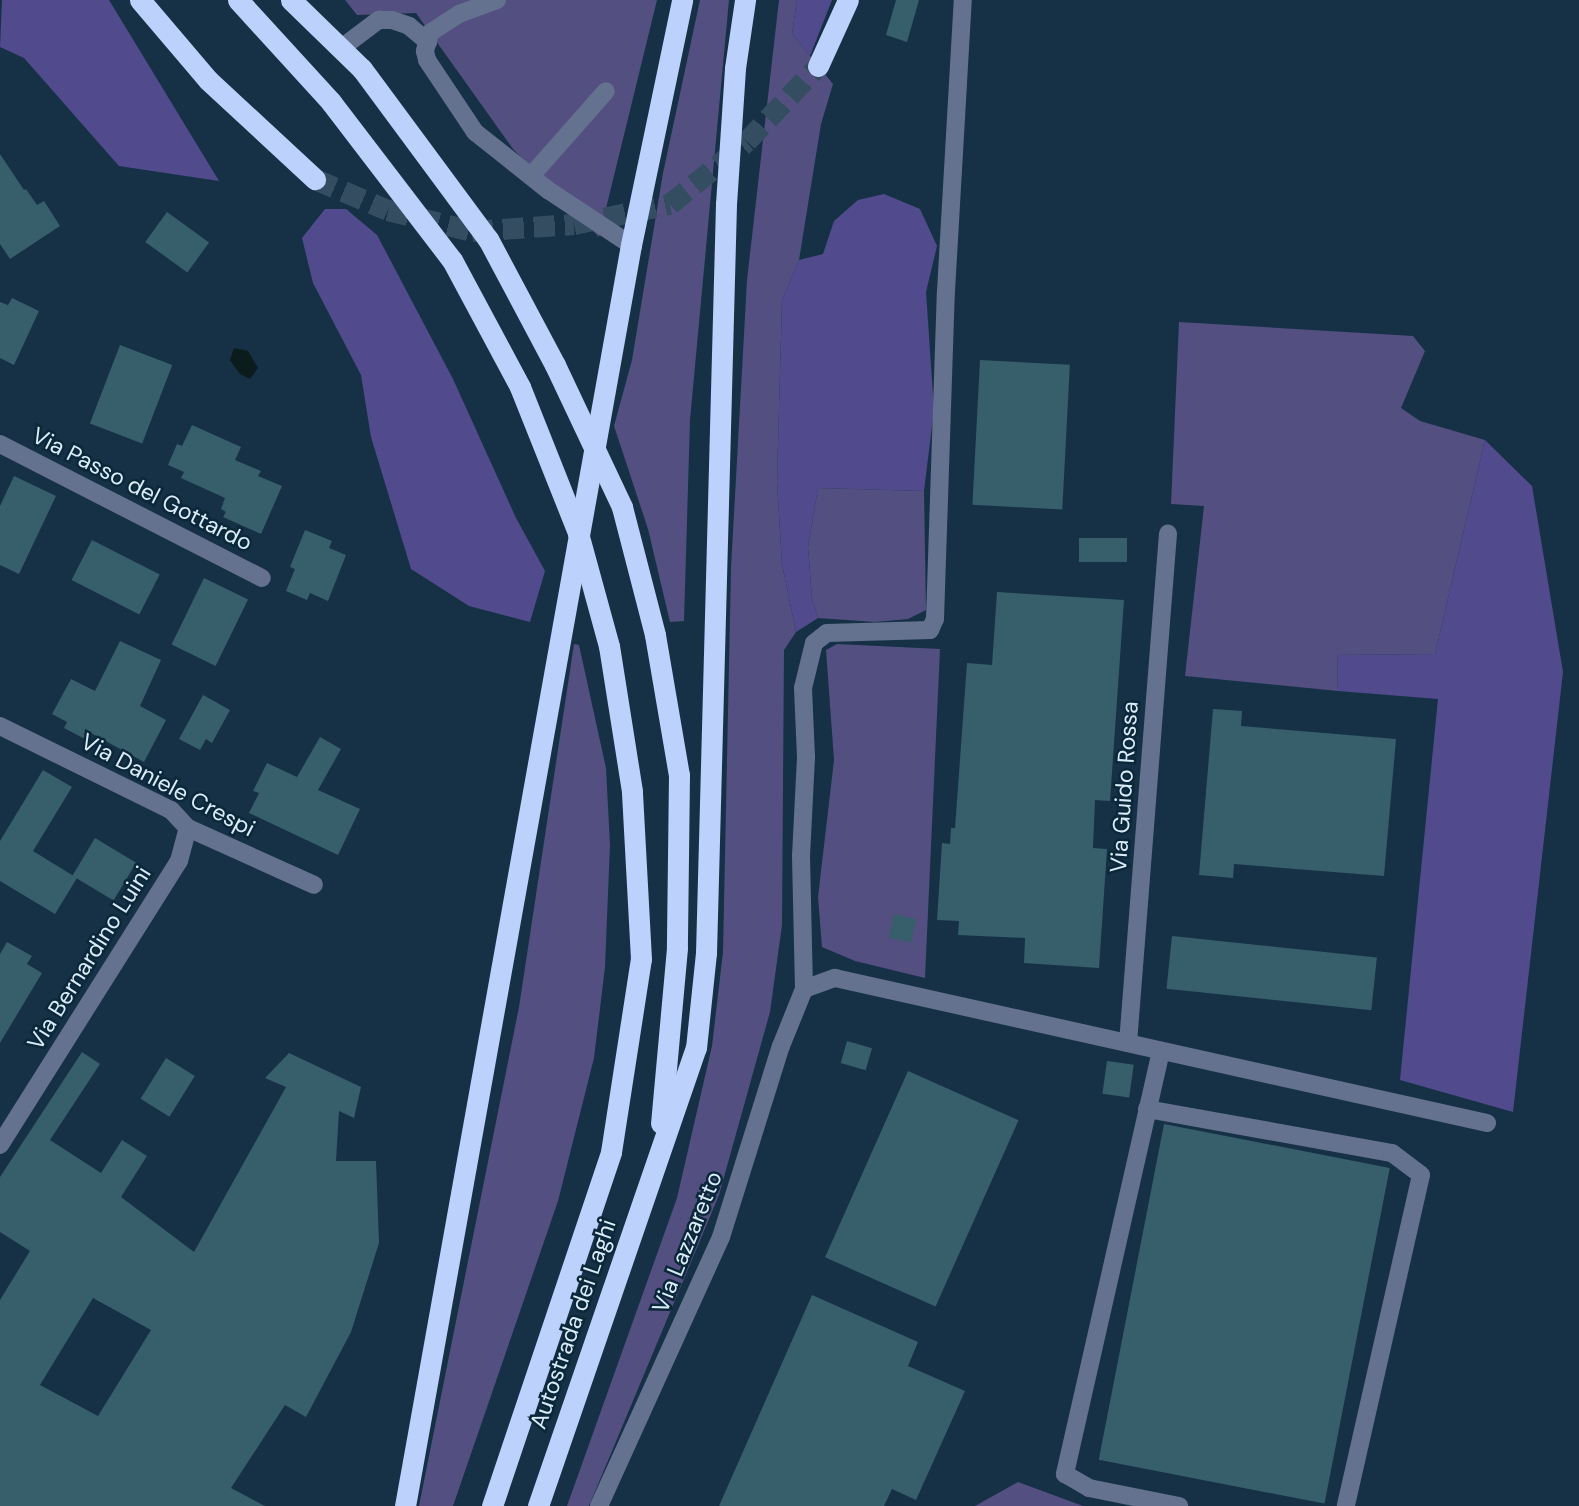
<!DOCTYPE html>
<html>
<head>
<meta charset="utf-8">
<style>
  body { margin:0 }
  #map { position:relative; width:1579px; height:1506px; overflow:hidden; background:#163145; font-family:"DM Sans",sans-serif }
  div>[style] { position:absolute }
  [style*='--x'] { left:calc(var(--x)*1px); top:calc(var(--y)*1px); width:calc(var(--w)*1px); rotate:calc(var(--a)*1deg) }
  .green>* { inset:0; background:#534f81 }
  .forest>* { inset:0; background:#514b8d }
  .water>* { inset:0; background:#0c1b1c }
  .building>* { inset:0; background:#375e6b; transform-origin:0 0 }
  .highway-tunnel>* { height:21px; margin-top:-10.5px; transform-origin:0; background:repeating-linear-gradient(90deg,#344d60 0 21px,transparent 0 31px) }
  .minor>* { height:18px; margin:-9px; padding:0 9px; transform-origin:9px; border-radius:9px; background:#64728f }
  .highway>* { height:21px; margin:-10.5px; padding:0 10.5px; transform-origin:10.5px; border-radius:10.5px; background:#bcd1fb }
  .highway-bridge>* { height:21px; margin:-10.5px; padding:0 10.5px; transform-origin:10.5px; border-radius:10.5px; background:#bcd1fb }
  span { translate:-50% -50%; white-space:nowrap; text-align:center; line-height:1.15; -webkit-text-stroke:5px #0b273a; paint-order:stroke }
  .street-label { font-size:23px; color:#dbecf9 }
</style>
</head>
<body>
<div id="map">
  <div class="green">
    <div style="clip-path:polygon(345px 0,657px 0,599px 237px,513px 149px,416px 13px,357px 15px)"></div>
    <div style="clip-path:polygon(700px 0,729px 0,690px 420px,684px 621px,670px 622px,648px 529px,614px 426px,632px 360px,663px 173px)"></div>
    <div style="clip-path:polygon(779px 0,797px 0,792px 34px,833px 84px,821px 124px,799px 260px,782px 301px,777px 481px,782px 564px,796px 632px,784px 650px,782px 925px,770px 1012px,719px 1195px,589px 1506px,567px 1506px,677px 1198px,712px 1046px,723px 952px,731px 568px,747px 280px)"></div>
    <div style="clip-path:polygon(1179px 322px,1413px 336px,1425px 351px,1401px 408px,1420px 421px,1485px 440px,1435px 654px,1337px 655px,1338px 691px,1185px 676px,1204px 506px,1171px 504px)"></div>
    <div style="clip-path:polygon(818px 488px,924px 491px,926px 610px,908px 619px,875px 622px,818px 618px,812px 599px,808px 547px)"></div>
    <div style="clip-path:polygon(574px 644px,579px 645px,606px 768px,610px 845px,605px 967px,594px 1058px,558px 1201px,453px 1506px,419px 1506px,519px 1007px)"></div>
    <div style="clip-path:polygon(837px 644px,940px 649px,925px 978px,855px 961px,822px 947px,818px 897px,834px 760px,826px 650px)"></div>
    <div style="clip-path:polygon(1018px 1482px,1083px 1506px,975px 1506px)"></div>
  </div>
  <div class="forest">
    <div style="clip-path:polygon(2px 0,109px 0,219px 181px,119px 166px,24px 58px,0 47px)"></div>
    <div style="clip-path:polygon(797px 0,832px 0,810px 56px,792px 34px)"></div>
    <div style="clip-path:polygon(884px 194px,920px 209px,937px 246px,926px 292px,934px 410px,924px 491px,818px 488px,808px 547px,812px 599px,818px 618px,796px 632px,782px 564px,777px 481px,782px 301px,799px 260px,823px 254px,834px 221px,858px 200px)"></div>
    <div style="clip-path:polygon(325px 209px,346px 209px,377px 235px,453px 379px,516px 518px,545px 571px,530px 622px,469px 606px,411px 569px,371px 437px,361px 375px,313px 283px,302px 238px)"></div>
    <div style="clip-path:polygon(1485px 440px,1532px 486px,1563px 672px,1513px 1112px,1400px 1080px,1438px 699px,1338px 691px,1337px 655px,1435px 654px)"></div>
  </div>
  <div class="water">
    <div style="clip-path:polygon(234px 348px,248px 351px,258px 368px,250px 379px,240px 374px,230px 360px)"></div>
  </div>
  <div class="building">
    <div style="clip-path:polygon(896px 0,919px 0,907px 42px,886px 35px)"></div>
    <div style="clip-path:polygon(0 154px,24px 190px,26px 189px,37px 205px,44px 201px,60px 226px,10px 259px,0 244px)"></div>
    <div style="left:167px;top:212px;width:52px;height:37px;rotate:36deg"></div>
    <div style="clip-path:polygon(12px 298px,39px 311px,14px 365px,0 358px,0 302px,8px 305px)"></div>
    <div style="left:120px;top:345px;width:56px;height:84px;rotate:21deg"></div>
    <div style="left:980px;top:360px;width:90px;height:145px;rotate:3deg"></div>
    <div style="clip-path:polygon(192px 425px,241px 447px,235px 460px,261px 471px,258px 476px,282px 486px,261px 534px,223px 517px,226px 512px,221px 509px,225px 498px,181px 478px,184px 472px,168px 465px,177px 444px,182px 446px)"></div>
    <div style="clip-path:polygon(14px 476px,56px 496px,19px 574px,0 565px,0 506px)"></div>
    <div style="clip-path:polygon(305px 530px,332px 541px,329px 548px,346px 555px,328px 601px,310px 593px,307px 600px,286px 591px,295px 569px,290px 567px)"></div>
    <div style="left:1079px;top:538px;width:48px;height:24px"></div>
    <div style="left:92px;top:540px;width:76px;height:45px;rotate:27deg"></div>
    <div style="left:204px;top:578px;width:49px;height:74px;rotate:26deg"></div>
    <div style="clip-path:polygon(997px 592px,1124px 600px,1110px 801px,1095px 800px,1093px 848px,1107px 849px,1099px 968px,1024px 963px,1025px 938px,958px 935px,959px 921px,937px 920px,942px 843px,950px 844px,951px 828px,955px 828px,967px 663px,992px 665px)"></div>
    <div style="clip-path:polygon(120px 641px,161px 660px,140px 706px,166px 720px,144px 762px,91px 733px,87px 740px,64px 728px,67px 722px,52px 714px,71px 679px,95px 691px)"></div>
    <div style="clip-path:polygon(203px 695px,230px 710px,212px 743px,206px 739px,200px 750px,179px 739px)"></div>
    <div style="clip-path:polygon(1213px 709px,1242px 711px,1241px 726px,1396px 739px,1384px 876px,1234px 864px,1233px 878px,1199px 875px)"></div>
    <div style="clip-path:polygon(320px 737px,341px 749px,318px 790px,360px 809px,338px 855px,249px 813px,259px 793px,253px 791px,267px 763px,297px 777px)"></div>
    <div style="clip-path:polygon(43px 770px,72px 787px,33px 851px,77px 878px,55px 914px,0 881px,0 841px)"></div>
    <div style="left:95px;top:838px;width:48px;height:44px;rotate:31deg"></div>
    <div style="left:894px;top:914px;width:23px;height:24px;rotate:13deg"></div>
    <div style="left:1172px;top:936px;width:206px;height:53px;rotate:6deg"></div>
    <div style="clip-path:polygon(7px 942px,32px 956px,27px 964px,42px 973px,0 1043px,0 954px)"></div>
    <div style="left:847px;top:1041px;width:26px;height:23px;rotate:16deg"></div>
    <div style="clip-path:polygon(evenodd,82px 1052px,100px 1064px,50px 1140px,101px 1173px,122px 1140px,147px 1156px,121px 1197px,194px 1252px,286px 1087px,265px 1078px,289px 1053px,361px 1087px,354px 1118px,339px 1111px,336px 1161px,376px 1161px,379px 1243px,351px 1332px,306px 1417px,285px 1405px,231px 1488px,265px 1506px,0 1506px,0 1300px,30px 1251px,0 1232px,0 1177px,82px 1052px,93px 1298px,151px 1330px,98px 1416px,40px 1385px,93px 1298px)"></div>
    <div style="left:166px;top:1058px;width:34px;height:48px;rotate:32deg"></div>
    <div style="left:1107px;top:1061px;width:27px;height:33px;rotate:8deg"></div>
    <div style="left:908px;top:1071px;width:121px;height:204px;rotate:24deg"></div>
    <div style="left:1164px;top:1124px;width:230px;height:342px;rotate:11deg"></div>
    <div style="clip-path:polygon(812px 1295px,918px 1342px,908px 1366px,965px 1391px,916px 1500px,892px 1489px,884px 1506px,719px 1506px)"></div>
  </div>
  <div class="highway-tunnel">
    <div style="--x:315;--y:179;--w:79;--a:23"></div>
    <div style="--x:388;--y:210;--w:87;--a:14"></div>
    <div style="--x:472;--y:231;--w:102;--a:-3.9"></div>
    <div style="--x:574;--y:224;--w:98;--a:-11.8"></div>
    <div style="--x:670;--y:204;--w:99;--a:-39.3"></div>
    <div style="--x:747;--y:141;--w:103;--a:-46.6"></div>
  </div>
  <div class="minor">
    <div style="--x:497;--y:0;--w:40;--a:159.8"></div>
    <div style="--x:459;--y:14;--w:35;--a:147"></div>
    <div style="--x:430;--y:33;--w:19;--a:106"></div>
    <div style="--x:425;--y:51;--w:9;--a:77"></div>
    <div style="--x:427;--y:60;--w:87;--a:56.3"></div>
    <div style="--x:475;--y:132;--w:93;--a:38.5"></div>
    <div style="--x:548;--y:190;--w:100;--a:33.5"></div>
    <div style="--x:348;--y:43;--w:39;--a:-37"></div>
    <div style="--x:379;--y:20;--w:13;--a:0"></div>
    <div style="--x:392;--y:20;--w:18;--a:19"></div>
    <div style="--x:409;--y:26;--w:25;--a:40"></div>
    <div style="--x:531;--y:176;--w:113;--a:-48.6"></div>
    <div style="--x:0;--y:444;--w:294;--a:27.1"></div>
    <div style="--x:0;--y:726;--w:191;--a:26.2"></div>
    <div style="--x:171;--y:810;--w:25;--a:47"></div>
    <div style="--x:188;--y:828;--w:138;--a:24.3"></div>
    <div style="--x:804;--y:989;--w:33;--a:-20"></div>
    <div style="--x:835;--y:978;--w:668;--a:12.54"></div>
    <div style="--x:1128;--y:1043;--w:511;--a:-85.51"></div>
    <div style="--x:1161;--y:1051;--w:434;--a:102.8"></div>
    <div style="--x:1065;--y:1474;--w:28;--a:30"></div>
    <div style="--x:1089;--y:1488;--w:92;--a:11.3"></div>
    <div style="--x:1147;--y:1109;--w:249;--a:10.2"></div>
    <div style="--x:1392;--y:1153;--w:36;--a:37"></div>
    <div style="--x:1421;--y:1175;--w:339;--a:102.8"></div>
    <div style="--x:0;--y:1145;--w:336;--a:-57.8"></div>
    <div style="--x:179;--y:861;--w:34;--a:-75"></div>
    <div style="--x:599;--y:1506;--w:295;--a:-65.6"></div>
    <div style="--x:721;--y:1237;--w:200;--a:-72.6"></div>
    <div style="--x:781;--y:1046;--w:61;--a:-68"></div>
    <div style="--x:804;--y:989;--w:133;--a:-91.3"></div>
    <div style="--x:801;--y:856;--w:99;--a:-87.1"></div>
    <div style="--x:806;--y:757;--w:69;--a:-92.5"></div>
    <div style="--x:803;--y:688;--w:46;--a:-76.3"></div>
    <div style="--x:814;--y:643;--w:16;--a:-38"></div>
    <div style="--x:827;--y:633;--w:103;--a:-1.7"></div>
    <div style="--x:930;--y:630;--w:12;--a:-66"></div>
    <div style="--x:935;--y:619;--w:328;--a:-88.1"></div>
    <div style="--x:946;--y:291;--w:291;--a:-86.7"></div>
  </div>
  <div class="highway">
    <div style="--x:140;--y:0;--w:105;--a:49.6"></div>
    <div style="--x:208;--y:80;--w:146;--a:42.8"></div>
    <div style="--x:238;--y:0;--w:138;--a:47.6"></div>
    <div style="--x:331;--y:102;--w:199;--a:52.6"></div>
    <div style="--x:291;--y:0;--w:99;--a:44.2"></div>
    <div style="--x:362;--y:69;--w:212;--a:53.5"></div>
    <div style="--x:818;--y:66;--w:72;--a:-65.6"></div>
    <div style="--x:655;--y:635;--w:142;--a:80.3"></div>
    <div style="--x:679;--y:775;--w:173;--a:90.7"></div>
    <div style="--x:677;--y:948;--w:176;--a:95.2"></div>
    <div style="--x:405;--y:1506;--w:1281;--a:-79.84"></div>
    <div style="--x:631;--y:245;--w:250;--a:-78.2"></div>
    <div style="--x:492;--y:1506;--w:373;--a:-71.4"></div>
    <div style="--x:611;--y:1152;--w:195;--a:-81.2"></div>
    <div style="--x:641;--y:959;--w:168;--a:-93.1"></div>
    <div style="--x:538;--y:1506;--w:484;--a:-71"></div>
    <div style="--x:696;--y:1048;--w:96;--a:-84"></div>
    <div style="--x:706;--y:953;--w:749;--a:-88.47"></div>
    <div style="--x:726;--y:204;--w:136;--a:-86.2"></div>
    <div style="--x:735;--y:68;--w:69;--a:-81.6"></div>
  </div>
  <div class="highway-bridge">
    <div style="--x:488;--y:239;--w:143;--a:62"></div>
    <div style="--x:555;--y:365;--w:157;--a:64.7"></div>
    <div style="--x:622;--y:507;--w:132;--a:75.5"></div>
    <div style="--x:452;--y:260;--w:144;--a:61.8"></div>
    <div style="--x:520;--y:387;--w:157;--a:68.3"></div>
    <div style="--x:578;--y:533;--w:117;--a:74.7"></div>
    <div style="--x:609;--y:646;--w:147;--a:81"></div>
  </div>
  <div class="street-label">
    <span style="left:142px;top:489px;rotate:27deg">Via Passo del Gottardo</span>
    <span style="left:168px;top:785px;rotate:28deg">Via Daniele Crespi</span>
    <span style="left:1124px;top:787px;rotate:-86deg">Via Guido Rossa</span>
    <span style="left:89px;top:958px;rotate:-58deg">Via Bernardino Luini</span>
    <span style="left:687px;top:1242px;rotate:-68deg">Via Lazzaretto</span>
    <span style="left:573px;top:1324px;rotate:-71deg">Autostrada dei Laghi</span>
  </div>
</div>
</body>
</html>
